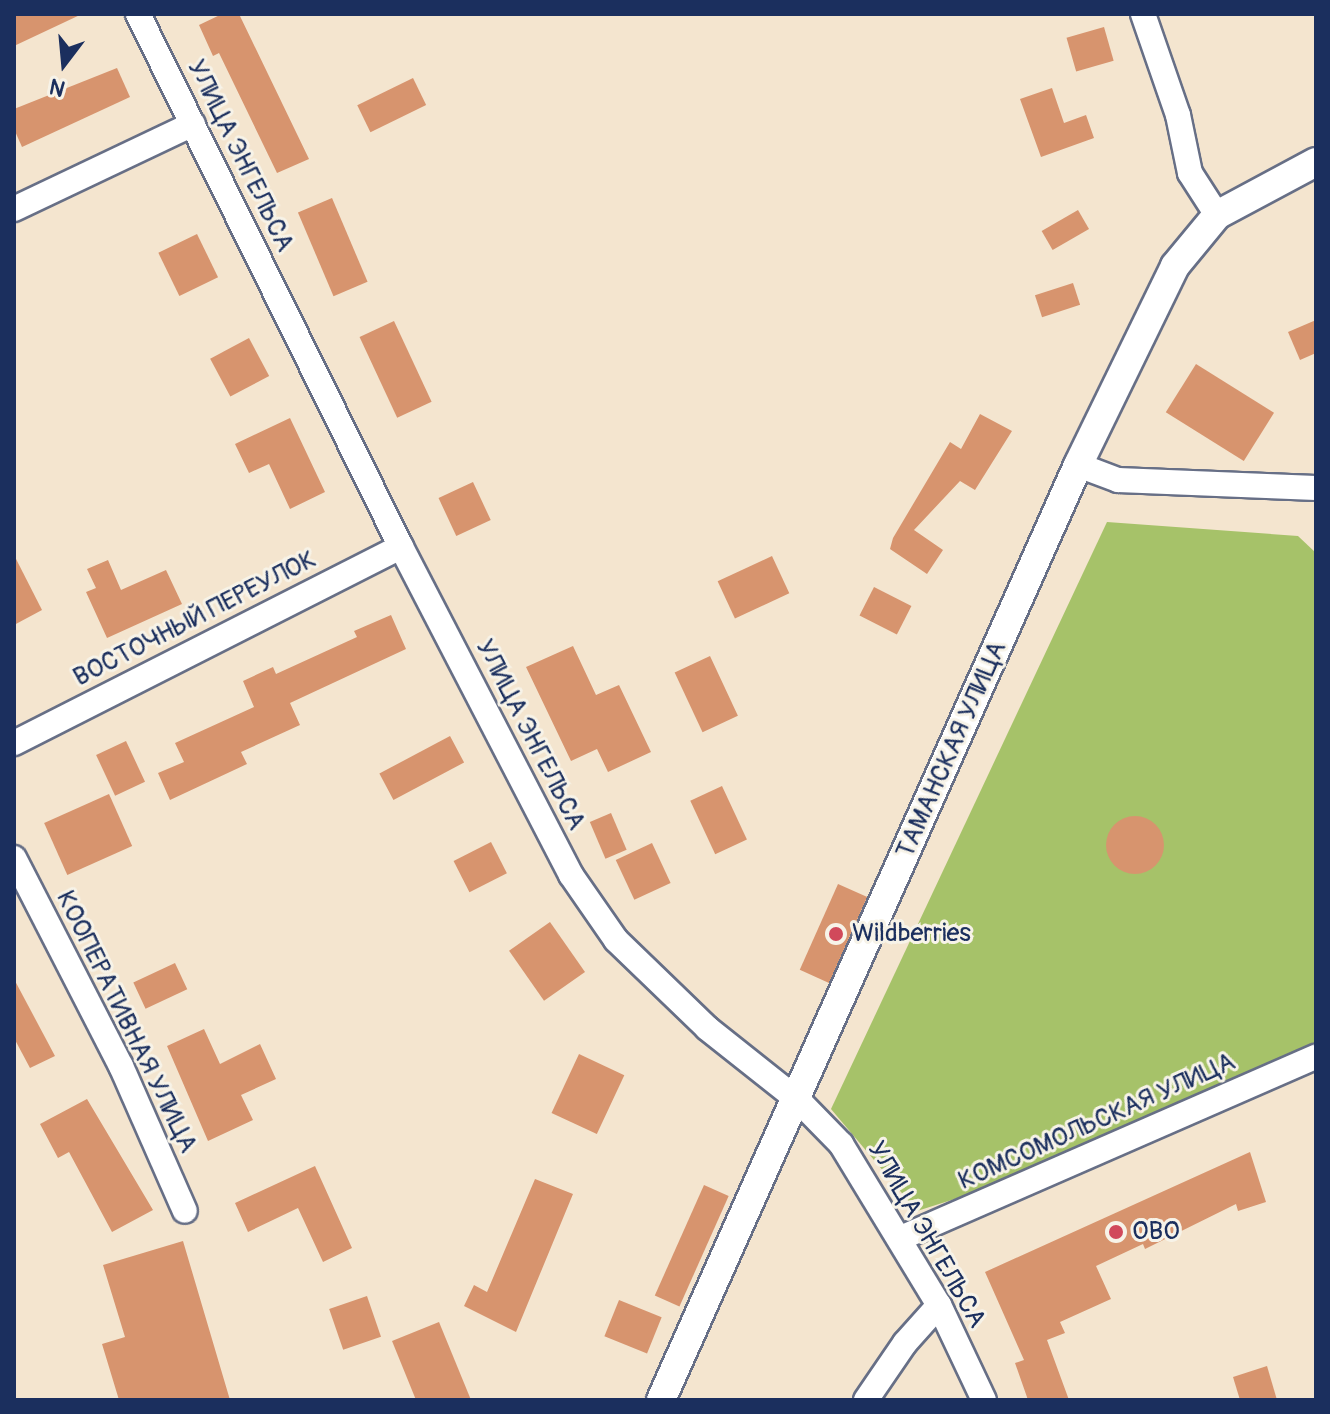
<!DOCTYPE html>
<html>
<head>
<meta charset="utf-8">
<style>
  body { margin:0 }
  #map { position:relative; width:1330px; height:1414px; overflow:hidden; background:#f4e5cf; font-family:Pangolin,sans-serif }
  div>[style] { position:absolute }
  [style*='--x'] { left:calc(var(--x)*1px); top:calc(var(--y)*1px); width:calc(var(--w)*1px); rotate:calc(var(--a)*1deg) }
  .green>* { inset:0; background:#a6c269 }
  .building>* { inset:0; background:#d7946e; transform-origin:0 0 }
  .round { border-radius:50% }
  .roads { filter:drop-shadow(2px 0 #676f86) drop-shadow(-2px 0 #676f86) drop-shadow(0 2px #676f86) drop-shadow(0 -2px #676f86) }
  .minor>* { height:24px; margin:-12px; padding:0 12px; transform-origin:12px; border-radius:12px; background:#fff }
  .tertiary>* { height:28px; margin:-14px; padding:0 14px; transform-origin:14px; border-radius:14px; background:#fff }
  .dots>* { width:22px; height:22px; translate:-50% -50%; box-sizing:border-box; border:4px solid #f7f3e8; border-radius:50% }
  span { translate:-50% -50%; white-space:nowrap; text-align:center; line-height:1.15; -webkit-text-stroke:6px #f7f3e8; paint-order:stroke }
  .street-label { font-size:26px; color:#1b2f5e }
  .poi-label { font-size:26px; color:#1b2f5e }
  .left { translate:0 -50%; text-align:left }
  .frame { position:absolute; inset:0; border:16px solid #1b2f5e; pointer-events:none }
  .north { position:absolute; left:24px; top:24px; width:80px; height:80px; -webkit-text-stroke:6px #f7f3e8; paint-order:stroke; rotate:196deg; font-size:22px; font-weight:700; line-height:32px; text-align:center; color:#1b2f5e }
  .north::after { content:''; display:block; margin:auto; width:28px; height:36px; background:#1b2f5e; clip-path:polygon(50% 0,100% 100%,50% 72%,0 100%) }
</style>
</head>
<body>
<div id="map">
  <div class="green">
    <div style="clip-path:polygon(1107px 522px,1298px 536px,1316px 553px,1316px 1046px,1002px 1184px,917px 1211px,831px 1109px)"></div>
  </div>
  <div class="building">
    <div style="clip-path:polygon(14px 14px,82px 14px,14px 46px)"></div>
    <div style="clip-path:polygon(222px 14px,239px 14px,309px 159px,277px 173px,219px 53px,213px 56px,199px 25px)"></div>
    <div style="left:1104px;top:27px;width:35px;height:39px;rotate:74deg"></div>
    <div style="clip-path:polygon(117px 68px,130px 97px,22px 147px,14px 129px,14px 109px)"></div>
    <div style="left:413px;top:78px;width:30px;height:62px;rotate:64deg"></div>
    <div style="clip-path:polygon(1052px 88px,1064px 123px,1086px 115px,1094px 138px,1041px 157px,1020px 99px)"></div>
    <div style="left:332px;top:198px;width:91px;height:37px;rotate:67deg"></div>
    <div style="left:1078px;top:210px;width:22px;height:42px;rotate:60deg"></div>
    <div style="left:197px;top:234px;width:48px;height:43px;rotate:64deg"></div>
    <div style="left:1073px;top:283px;width:23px;height:40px;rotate:72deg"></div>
    <div style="clip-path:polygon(1316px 320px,1316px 353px,1300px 360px,1288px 332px)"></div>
    <div style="left:394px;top:321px;width:89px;height:38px;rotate:65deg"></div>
    <div style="left:249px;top:338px;width:43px;height:44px;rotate:62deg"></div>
    <div style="left:1196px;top:364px;width:92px;height:57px;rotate:32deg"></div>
    <div style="clip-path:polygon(980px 414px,1012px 431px,975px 490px,960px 481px,914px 530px,943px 550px,927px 574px,890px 549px,893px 538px,950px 442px,961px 449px)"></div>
    <div style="clip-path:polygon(290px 418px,325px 492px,290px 509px,269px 464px,249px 473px,235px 444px)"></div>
    <div style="left:473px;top:482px;width:42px;height:38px;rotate:65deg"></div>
    <div style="clip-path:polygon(14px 555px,42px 610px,14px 625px)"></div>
    <div style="left:772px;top:556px;width:41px;height:60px;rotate:65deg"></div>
    <div style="clip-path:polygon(108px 560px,121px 590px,166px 570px,182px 604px,107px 638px,86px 592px,96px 588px,87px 569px)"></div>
    <div style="left:874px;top:587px;width:42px;height:32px;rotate:27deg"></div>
    <div style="clip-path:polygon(391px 615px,406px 649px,290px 703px,300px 725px,241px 752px,247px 764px,170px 800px,158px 773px,184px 762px,175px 743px,254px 707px,243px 681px,273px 667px,276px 674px,357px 637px,354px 631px)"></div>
    <div style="clip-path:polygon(573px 646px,596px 695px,619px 685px,651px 752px,608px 772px,597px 749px,571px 761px,526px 667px)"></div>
    <div style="left:710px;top:656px;width:66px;height:39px;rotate:65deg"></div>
    <div style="left:450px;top:736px;width:30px;height:80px;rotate:62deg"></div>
    <div style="left:126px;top:741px;width:45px;height:33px;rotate:65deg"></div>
    <div style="left:722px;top:786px;width:59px;height:35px;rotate:65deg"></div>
    <div style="left:109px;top:794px;width:57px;height:71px;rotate:66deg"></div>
    <div style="left:611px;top:813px;width:40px;height:23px;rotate:67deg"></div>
    <div class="round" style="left:1106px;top:816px;width:58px;height:58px"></div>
    <div style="left:491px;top:842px;width:35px;height:42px;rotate:63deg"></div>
    <div style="left:652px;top:843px;width:44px;height:40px;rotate:65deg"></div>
    <div style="left:838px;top:884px;width:32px;height:94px;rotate:24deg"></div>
    <div style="left:550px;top:922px;width:61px;height:50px;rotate:55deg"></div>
    <div style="left:175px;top:963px;width:29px;height:46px;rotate:65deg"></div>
    <div style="clip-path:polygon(14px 979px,55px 1056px,30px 1068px,14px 1038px)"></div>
    <div style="clip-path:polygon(204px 1029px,220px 1064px,260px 1044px,276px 1079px,241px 1095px,253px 1120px,208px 1141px,167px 1046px)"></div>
    <div style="left:579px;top:1054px;width:50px;height:65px;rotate:25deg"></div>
    <div style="clip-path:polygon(87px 1099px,153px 1210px,112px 1232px,69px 1152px,58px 1158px,40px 1124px)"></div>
    <div style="clip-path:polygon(1250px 1152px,1266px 1202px,1238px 1211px,1236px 1204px,1145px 1249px,1143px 1244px,1096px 1266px,1111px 1299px,1060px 1322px,1065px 1333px,1047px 1340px,1069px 1400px,1028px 1400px,1015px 1363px,1024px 1360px,985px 1272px)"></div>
    <div style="clip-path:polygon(315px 1166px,352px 1248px,323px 1262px,298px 1208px,248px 1232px,235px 1203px)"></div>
    <div style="clip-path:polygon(535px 1179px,573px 1194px,516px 1332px,464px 1306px,474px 1285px,487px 1292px)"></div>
    <div style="left:704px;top:1185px;width:27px;height:121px;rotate:24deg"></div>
    <div style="clip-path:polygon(183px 1241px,230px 1400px,119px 1400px,102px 1344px,125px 1337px,103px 1265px)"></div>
    <div style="left:367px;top:1296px;width:43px;height:40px;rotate:71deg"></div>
    <div style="left:619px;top:1300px;width:46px;height:39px;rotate:22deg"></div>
    <div style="clip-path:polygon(439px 1322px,471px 1400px,416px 1400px,392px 1341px)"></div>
    <div style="clip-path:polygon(1267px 1366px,1277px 1400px,1240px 1400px,1233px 1377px)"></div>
  </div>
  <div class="roads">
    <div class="minor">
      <div style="--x:138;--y:14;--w:594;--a:63.74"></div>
      <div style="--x:401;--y:547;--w:369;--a:62.6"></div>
      <div style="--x:571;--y:875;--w:79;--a:55.3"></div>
      <div style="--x:616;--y:940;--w:127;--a:44"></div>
      <div style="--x:707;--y:1028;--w:116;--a:38.4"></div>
      <div style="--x:798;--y:1100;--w:62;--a:45.7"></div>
      <div style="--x:841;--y:1144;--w:188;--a:58.7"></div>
      <div style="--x:939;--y:1305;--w:105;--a:64.7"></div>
      <div style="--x:1143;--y:14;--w:107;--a:70.9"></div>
      <div style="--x:1178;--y:115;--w:59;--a:78.3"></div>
      <div style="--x:1190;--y:173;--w:50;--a:57.3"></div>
      <div style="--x:14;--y:209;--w:198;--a:-25.4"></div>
      <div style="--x:1078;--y:465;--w:43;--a:20.6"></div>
      <div style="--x:1118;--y:480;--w:198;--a:2.3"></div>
      <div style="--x:14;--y:743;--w:434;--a:-26.9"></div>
      <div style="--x:14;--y:858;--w:234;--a:62.8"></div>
      <div style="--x:121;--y:1066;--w:158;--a:66.2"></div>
      <div style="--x:901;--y:1238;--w:453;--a:-23.6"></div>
      <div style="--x:866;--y:1400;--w:69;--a:-55.6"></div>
      <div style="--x:905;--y:1343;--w:51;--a:-48.2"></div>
    </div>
    <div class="tertiary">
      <div style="--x:661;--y:1400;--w:1024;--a:-65.96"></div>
      <div style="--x:1078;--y:465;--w:221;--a:-64"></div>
      <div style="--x:1175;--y:266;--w:66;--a:-50.5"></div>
      <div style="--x:1217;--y:215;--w:112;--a:-28.2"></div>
    </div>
  </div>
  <div class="dots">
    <div style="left:836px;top:934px;background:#d1495b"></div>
    <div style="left:1116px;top:1232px;background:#d1495b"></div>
  </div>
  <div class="street-label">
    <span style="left:240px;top:156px;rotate:64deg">УЛИЦА ЭНГЕЛЬСА</span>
    <span style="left:195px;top:619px;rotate:-27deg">ВОСТОЧНЫЙ ПЕРЕУЛОК</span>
    <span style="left:530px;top:735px;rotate:63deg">УЛИЦА ЭНГЕЛЬСА</span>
    <span style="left:952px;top:750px;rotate:-66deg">ТАМАНСКАЯ УЛИЦА</span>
    <span style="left:126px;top:1022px;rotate:64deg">КООПЕРАТИВНАЯ УЛИЦА</span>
    <span style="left:1097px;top:1122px;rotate:-24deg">КОМСОМОЛЬСКАЯ УЛИЦА</span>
    <span style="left:926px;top:1235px;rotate:60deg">УЛИЦА ЭНГЕЛЬСА</span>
  </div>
  <div class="poi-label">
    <span class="left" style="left:852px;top:934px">Wildberries</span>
    <span class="left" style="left:1132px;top:1232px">ОВО</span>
  </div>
  <div class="frame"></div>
  <div class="north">N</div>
</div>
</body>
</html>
